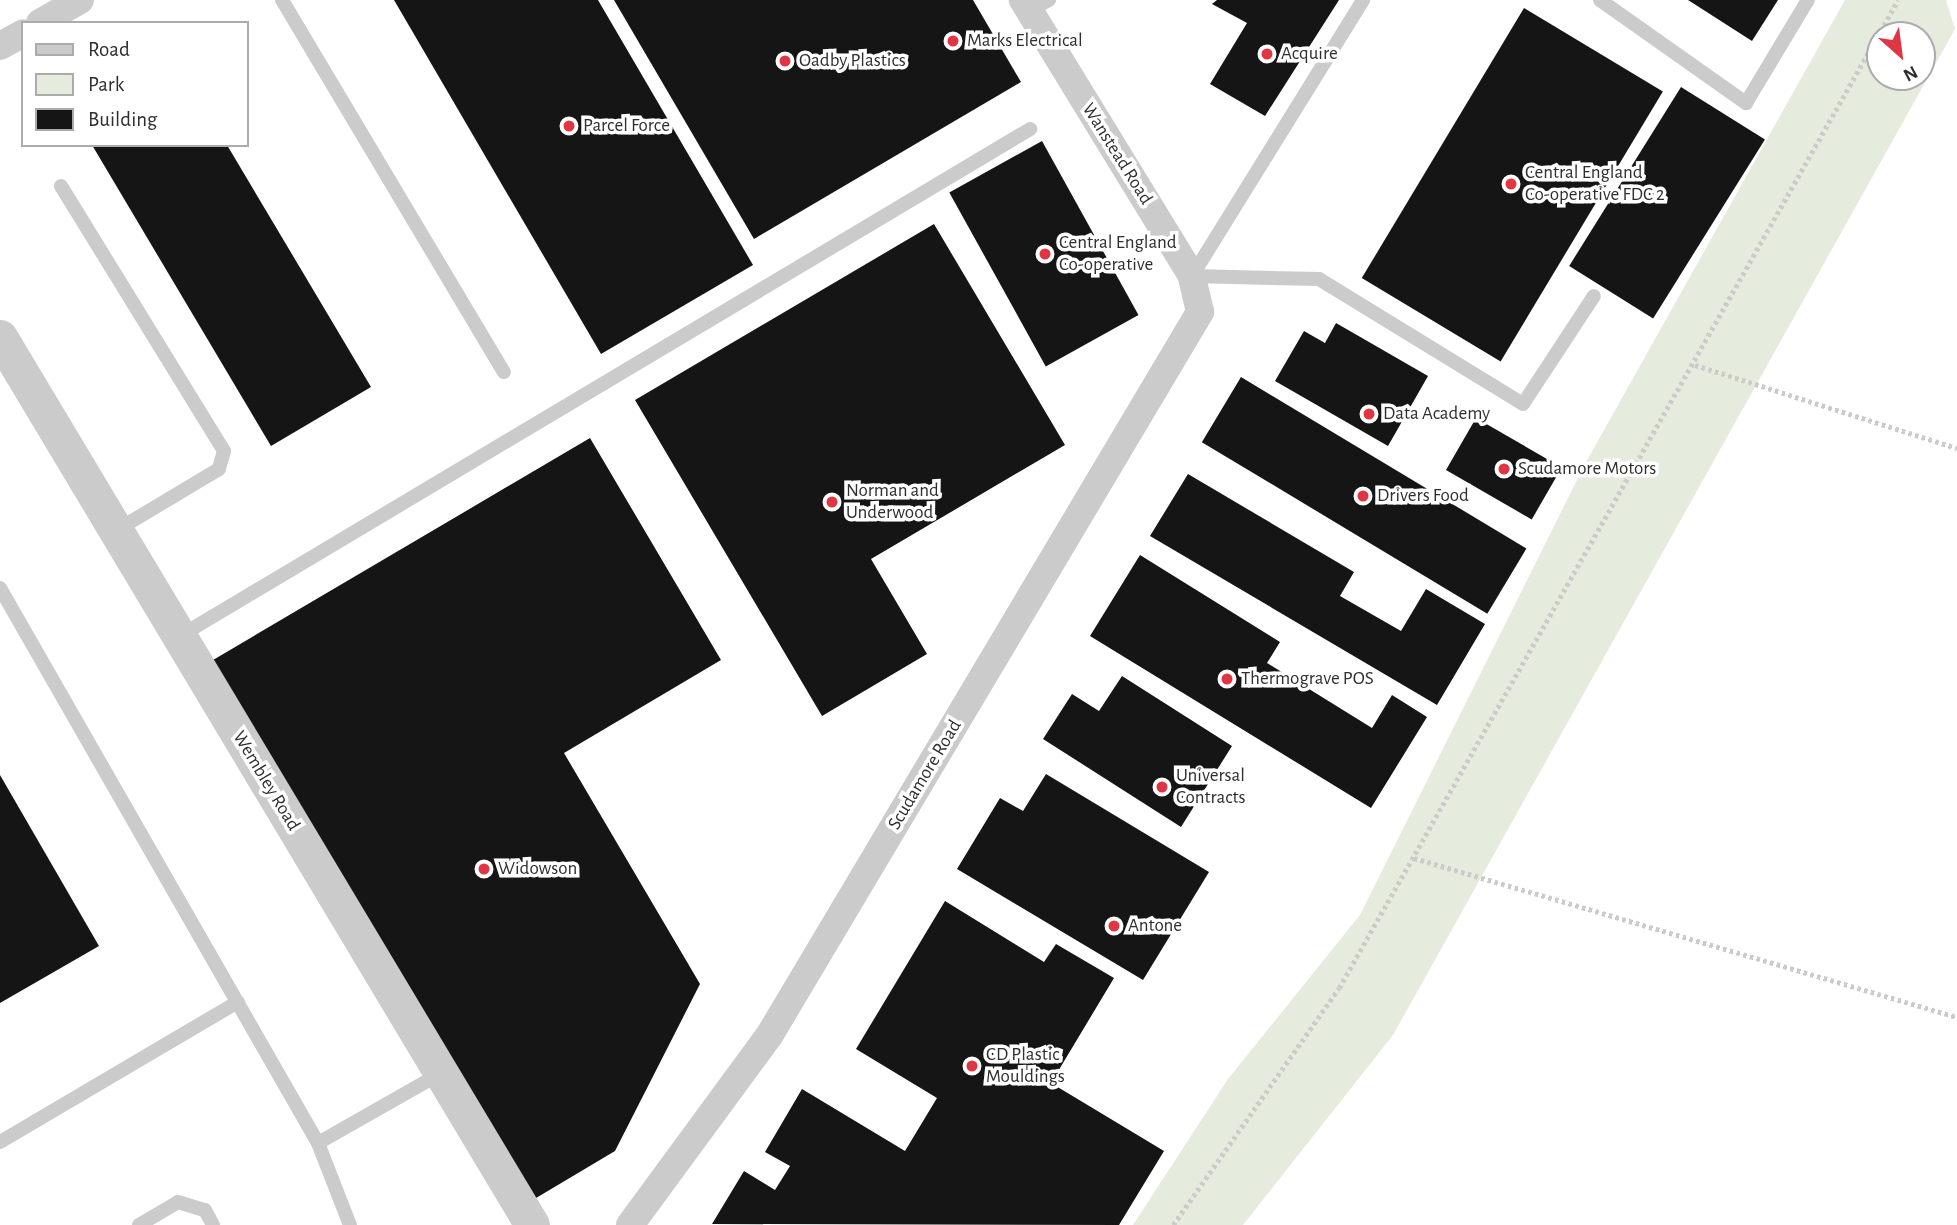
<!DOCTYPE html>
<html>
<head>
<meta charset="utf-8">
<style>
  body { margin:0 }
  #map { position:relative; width:1957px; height:1225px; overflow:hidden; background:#fff; font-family:"Alegreya Sans",sans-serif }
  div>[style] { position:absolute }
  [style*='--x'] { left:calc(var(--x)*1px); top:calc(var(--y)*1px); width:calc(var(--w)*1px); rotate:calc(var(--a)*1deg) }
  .green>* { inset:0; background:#e5ebdd }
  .building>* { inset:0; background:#151515; transform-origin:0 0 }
  .path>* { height:4.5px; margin-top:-2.25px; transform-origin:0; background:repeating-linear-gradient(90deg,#cbcbcb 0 3.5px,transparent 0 7px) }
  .service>* { height:14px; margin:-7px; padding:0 7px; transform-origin:7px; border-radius:7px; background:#cbcbcb }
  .minor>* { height:28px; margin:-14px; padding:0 14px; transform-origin:14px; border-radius:14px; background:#cbcbcb }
  .tertiary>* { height:35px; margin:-17.5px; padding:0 17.5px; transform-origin:17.5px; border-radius:17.5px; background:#cbcbcb }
  .dots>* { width:19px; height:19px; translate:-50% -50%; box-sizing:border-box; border:4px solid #fff; border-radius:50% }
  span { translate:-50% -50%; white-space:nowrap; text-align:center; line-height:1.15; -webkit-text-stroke:7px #fff; paint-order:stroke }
  .poi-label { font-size:19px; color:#2e2e2e }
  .left { translate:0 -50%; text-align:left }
  .street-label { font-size:19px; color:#2e2e2e }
  .legend { position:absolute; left:21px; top:21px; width:228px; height:126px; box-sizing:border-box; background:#fff; border:2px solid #ababab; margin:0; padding:9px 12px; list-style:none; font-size:21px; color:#2e2e2e }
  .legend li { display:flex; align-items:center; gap:14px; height:35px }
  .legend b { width:35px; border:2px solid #ababab }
  .north { position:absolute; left:1866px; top:21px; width:70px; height:70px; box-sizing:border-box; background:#fff; border:2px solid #ababab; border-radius:50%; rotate:152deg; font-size:19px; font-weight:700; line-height:28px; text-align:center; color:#2e2e2e }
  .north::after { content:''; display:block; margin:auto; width:24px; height:32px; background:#e03644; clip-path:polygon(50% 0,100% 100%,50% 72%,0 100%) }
</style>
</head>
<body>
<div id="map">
  <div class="green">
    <div style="clip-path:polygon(evenodd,1845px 0,1946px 0,1955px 29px,1393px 1035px,1243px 1225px,1133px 1225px,1228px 1079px,1360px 915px,1585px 464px,1845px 0,1880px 35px,1922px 35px,1922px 77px,1880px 77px,1880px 35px)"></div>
  </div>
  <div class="building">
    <div style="clip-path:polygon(394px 0,598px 0,753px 265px,601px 354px)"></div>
    <div style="clip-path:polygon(614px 0,973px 0,1021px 82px,754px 239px)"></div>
    <div style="clip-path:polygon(1217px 0,1339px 0,1265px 116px,1210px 84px,1247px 23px,1212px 4px)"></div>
    <div style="clip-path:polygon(1688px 0,1778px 0,1752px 41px)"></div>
    <div style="left:1524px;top:8px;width:162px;height:315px;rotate:31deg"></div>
    <div style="left:1681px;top:87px;width:99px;height:211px;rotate:32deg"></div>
    <div style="left:1042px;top:141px;width:199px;height:106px;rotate:61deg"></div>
    <div style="clip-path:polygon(92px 145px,227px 145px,371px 387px,271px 446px)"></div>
    <div style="clip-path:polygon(934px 224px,1065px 445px,871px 559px,927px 654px,822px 716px,635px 400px)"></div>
    <div style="clip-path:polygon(1336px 323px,1428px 376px,1388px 446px,1275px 381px,1304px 331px,1325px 343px)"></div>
    <div style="left:1241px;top:377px;width:333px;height:76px;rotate:31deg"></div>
    <div style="left:1476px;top:418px;width:99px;height:60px;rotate:30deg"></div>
    <div style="clip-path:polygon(590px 438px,721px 660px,564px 753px,700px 984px,615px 1151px,531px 1201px,213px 660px)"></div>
    <div style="clip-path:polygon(1188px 474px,1354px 572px,1340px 596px,1401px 631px,1426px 589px,1485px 624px,1437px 705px,1150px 536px)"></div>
    <div style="clip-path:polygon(1140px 555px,1280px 642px,1267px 663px,1372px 728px,1392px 695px,1427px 717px,1371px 808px,1090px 636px)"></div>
    <div style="clip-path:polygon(1122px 676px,1232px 746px,1181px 827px,1043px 739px,1072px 694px,1099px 711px)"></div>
    <div style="clip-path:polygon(1046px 774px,1209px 872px,1143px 980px,957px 869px,1000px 798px,1023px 811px)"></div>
    <div style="clip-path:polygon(0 775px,99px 946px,0 1003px)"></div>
    <div style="clip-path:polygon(945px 901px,1044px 962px,1056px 944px,1114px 978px,1051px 1083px,1164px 1151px,1119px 1225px,712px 1224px,744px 1171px,775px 1190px,790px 1166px,765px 1152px,802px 1089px,905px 1151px,937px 1098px,856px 1049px)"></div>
  </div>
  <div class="path">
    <div style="--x:1695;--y:365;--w:275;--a:17.6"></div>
    <div style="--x:1414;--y:858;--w:566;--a:16.32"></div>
    <div style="--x:1173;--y:1225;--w:289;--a:-55"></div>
    <div style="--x:1339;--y:988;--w:1135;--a:-60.5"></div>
  </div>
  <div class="service">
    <div style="--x:282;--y:0;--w:433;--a:59.2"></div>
    <div style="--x:1600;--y:0;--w:179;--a:35.2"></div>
    <div style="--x:1746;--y:103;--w:120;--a:-59"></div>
    <div style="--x:1029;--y:11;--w:23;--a:-29"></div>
    <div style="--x:61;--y:186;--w:311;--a:58.4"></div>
    <div style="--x:224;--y:451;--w:19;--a:106"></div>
    <div style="--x:219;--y:469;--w:119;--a:149.1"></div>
    <div style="--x:1192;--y:276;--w:127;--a:1.4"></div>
    <div style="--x:1319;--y:279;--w:239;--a:31.5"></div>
    <div style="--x:1523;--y:404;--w:129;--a:-56.7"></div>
    <div style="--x:1192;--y:276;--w:325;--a:-58.2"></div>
    <div style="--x:0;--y:588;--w:640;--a:60.19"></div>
    <div style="--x:318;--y:1143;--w:88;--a:68.7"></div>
    <div style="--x:180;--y:636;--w:990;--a:-30.81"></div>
    <div style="--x:0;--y:1142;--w:276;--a:-30.5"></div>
    <div style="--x:318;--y:1143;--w:142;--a:-29.6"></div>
    <div style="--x:139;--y:1225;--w:45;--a:-30.5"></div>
    <div style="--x:178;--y:1202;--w:28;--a:17"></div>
    <div style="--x:205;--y:1210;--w:17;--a:62"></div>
  </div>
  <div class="minor">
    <div style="--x:40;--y:23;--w:46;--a:-29.9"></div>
    <div style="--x:0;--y:46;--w:26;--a:-29"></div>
    <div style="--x:630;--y:1225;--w:235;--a:-53.7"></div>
    <div style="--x:769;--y:1036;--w:843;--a:-59.23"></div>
    <div style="--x:1200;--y:312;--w:37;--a:-103"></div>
    <div style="--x:1192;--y:276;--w:324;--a:-121.5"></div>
  </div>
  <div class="tertiary">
    <div style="--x:0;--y:337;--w:1035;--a:59.07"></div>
  </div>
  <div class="dots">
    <div style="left:953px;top:41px;background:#e03644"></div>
    <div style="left:1267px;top:54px;background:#e03644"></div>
    <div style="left:785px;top:61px;background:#e03644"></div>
    <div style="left:569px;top:126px;background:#e03644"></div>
    <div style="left:1511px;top:184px;background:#e03644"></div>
    <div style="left:1045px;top:254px;background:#e03644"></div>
    <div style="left:1369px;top:414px;background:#e03644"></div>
    <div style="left:1504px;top:469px;background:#e03644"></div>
    <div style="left:1363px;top:496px;background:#e03644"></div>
    <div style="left:832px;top:502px;background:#e03644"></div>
    <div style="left:1227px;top:679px;background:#e03644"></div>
    <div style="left:1162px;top:787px;background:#e03644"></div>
    <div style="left:484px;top:869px;background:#e03644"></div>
    <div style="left:1114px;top:926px;background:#e03644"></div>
    <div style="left:972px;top:1066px;background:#e03644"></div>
  </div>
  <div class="poi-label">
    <span class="left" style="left:967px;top:41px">Marks Electrical</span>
    <span class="left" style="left:1281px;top:54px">Acquire</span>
    <span class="left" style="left:799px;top:61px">Oadby Plastics</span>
    <span class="left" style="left:583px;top:126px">Parcel Force</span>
    <span class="left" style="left:1525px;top:184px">Central England<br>Co-operative FDC 2</span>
    <span class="left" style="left:1059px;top:254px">Central England<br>Co-operative</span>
    <span class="left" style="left:1383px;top:414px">Data Academy</span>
    <span class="left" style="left:1518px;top:469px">Scudamore Motors</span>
    <span class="left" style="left:846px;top:502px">Norman and<br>Underwood</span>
    <span class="left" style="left:1377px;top:496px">Drivers Food</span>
    <span class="left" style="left:1241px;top:679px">Thermograve POS</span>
    <span class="left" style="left:1176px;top:787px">Universal<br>Contracts</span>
    <span class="left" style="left:498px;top:869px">Widowson</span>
    <span class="left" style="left:1128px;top:926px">Antone</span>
    <span class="left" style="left:986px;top:1066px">CD Plastic<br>Mouldings</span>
  </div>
  <div class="street-label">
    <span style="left:1117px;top:154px;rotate:58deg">Wanstead Road</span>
    <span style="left:925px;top:775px;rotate:-59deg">Scudamore Road</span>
    <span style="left:266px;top:781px;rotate:59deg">Wembley Road</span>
  </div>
  <ul class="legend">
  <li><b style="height:9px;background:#cbcbcb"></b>Road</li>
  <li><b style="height:19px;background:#e5ebdd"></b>Park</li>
  <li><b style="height:19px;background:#151515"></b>Building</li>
  </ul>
  <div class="north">N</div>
</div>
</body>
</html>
